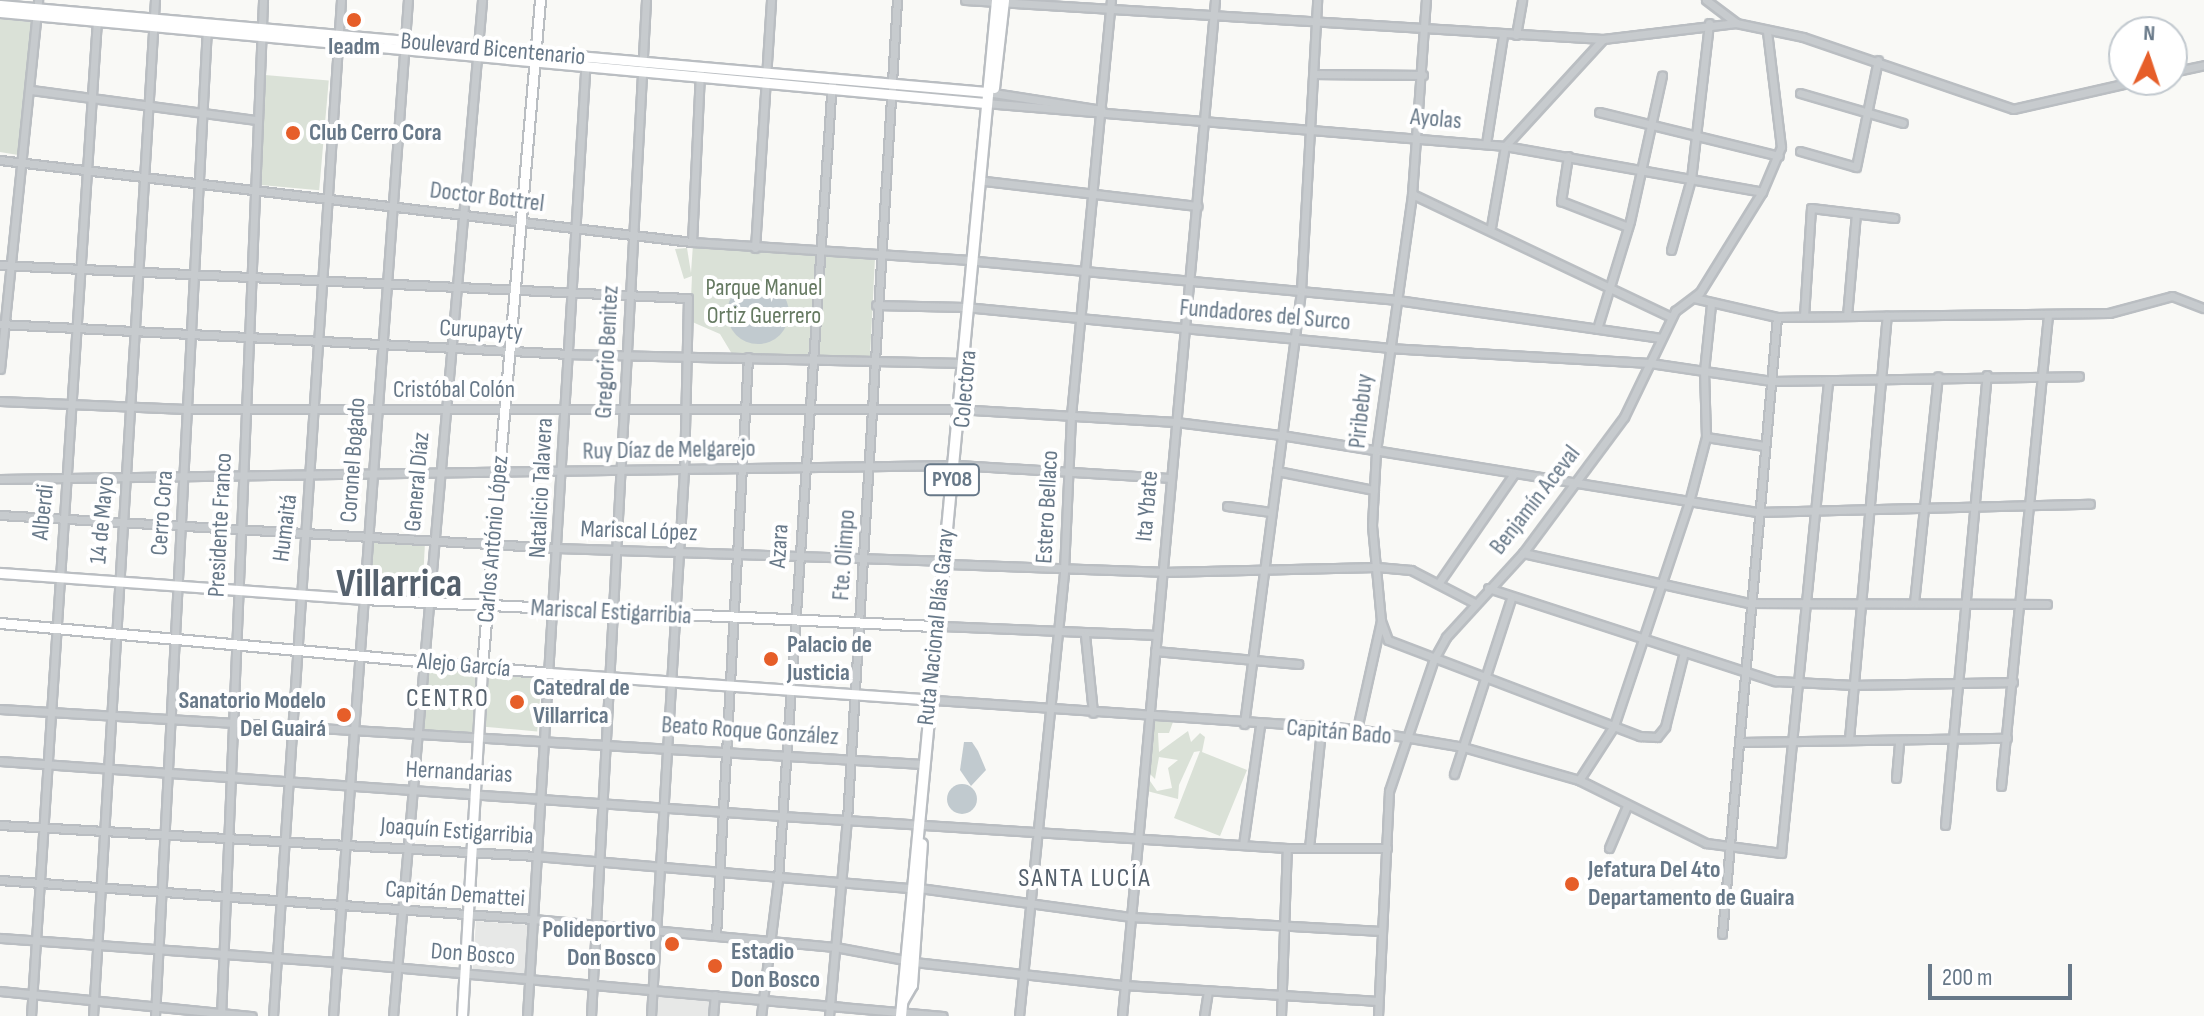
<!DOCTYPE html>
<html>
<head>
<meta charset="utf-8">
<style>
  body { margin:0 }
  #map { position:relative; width:2204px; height:1016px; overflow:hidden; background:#f9f9f6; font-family:"Sofia Sans Condensed",sans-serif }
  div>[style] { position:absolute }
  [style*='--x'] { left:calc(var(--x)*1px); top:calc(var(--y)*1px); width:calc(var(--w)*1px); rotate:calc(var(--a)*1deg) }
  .built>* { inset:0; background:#e7e8e7; transform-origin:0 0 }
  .green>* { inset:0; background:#dae1d7; transform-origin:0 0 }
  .water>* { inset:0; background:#c1cacf }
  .round { border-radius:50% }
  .roads { filter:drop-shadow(2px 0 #babec2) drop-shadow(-2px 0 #babec2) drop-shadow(0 2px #babec2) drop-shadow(0 -2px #babec2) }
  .minor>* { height:7px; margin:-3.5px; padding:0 3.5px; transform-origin:3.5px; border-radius:3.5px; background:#c7cbce }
  .major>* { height:9px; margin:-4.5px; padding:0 4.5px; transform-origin:4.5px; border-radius:4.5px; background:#fff }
  .highway>* { height:10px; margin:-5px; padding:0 5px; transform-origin:5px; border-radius:5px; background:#fff }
  .dots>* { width:22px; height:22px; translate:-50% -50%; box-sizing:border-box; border:4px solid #fff; border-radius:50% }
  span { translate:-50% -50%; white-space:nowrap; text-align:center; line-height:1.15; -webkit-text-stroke:8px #fff; paint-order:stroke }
  .shield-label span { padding:2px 6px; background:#fff; border:2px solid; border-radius:6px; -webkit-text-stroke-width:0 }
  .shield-label { font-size:22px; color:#677888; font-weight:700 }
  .poi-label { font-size:24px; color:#677888; font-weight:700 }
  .left { translate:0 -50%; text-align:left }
  .right { translate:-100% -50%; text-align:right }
  .street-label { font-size:24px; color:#677888 }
  .park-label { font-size:24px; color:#667a62 }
  .neighbourhood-label { font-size:26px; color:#55616d; letter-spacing:2px }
  .town-label { font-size:40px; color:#55616d; font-weight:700 }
  .north { position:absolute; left:2108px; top:16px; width:80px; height:80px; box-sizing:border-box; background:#fff; border:2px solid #c2c9cf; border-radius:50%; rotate:3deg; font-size:22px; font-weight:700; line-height:32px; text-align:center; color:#677888 }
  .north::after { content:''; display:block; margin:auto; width:28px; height:36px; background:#e65e29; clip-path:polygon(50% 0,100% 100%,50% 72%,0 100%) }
  .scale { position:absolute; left:1928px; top:964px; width:144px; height:36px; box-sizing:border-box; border:4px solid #677888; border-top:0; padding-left:10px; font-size:24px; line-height:28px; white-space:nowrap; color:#677888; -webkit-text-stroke:6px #fff; paint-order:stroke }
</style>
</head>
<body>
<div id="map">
  <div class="built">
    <div style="left:476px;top:921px;width:56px;height:52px;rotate:4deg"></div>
    <div style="clip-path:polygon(656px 995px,713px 998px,712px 1016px,655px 1016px)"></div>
  </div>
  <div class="green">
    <div style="clip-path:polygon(0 19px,31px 22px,18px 155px,0 152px)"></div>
    <div style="left:265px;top:75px;width:64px;height:110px;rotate:5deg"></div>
    <div style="clip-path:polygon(693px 244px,875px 258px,870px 357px,732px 354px,720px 334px,690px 321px,692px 276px,684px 279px,675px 249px,687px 248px,691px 273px)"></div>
    <div style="left:369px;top:541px;width:56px;height:56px;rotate:3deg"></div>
    <div style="left:423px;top:663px;width:58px;height:67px;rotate:5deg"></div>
    <div style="left:489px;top:674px;width:53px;height:53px;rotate:5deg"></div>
    <div style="clip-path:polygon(1152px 719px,1173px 722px,1169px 733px,1158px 733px,1159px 752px,1188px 731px,1191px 742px,1200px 733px,1205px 737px,1202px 752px,1247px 770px,1220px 836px,1174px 818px,1200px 751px,1194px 752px,1179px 785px,1178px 799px,1147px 791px,1150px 781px,1157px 791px,1172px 788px,1168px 768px,1178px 760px,1159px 757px,1155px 779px,1147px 771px)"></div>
  </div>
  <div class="water">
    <div class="round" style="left:727px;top:282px;width:62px;height:62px"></div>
    <div style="clip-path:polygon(964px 742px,972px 742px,978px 751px,986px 770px,971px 786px,960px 770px)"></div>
    <div class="round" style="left:947px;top:784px;width:30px;height:30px"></div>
  </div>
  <div class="roads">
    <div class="minor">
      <div style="--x:965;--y:0;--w:639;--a:3.5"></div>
      <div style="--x:1603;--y:39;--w:134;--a:-6.9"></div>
      <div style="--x:1736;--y:23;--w:68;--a:11.8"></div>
      <div style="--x:1803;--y:37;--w:222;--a:18.9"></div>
      <div style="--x:2013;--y:109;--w:131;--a:-12.8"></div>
      <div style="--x:1706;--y:0;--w:38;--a:37"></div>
      <div style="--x:1516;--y:35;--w:36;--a:-80"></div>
      <div style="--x:2172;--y:72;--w:33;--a:-12"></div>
      <div style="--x:1314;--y:74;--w:109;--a:0.5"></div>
      <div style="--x:31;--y:90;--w:228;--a:7.6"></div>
      <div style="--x:987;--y:92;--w:116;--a:8.9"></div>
      <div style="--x:1800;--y:93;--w:107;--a:16.2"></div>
      <div style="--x:985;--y:103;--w:522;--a:4.73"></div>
      <div style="--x:1505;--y:146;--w:261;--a:10.1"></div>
      <div style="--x:1599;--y:112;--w:185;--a:13.7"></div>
      <div style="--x:1486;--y:144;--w:110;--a:-81.1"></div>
      <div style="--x:1505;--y:146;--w:145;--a:-47.5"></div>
      <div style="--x:1800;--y:151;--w:58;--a:15.9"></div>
      <div style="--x:1856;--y:167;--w:109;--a:-78.4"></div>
      <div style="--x:1568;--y:156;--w:46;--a:98.8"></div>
      <div style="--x:1561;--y:201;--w:72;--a:21.2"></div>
      <div style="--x:0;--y:160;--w:697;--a:6.76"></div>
      <div style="--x:692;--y:242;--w:279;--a:3.7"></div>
      <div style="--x:984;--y:181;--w:215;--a:6.7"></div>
      <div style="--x:1412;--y:194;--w:287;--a:25.4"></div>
      <div style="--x:1491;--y:227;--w:82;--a:-80.2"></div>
      <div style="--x:692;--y:242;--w:170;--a:-87.3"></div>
      <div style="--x:755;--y:248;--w:249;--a:-86.3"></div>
      <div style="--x:1671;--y:250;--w:74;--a:-74.3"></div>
      <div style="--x:1691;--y:179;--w:157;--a:-83.4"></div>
      <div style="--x:977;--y:261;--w:422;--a:5.3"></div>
      <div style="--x:1397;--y:300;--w:267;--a:8.2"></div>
      <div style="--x:0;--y:265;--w:689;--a:2.75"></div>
      <div style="--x:688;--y:298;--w:172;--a:91.3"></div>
      <div style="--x:684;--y:470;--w:547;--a:93.46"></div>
      <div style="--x:1694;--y:298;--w:85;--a:12.9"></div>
      <div style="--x:1777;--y:317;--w:332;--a:-0.7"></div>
      <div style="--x:2109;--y:313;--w:65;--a:-15.1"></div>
      <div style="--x:2172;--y:296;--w:34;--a:21"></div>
      <div style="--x:876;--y:305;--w:89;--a:1.3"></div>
      <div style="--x:965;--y:307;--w:425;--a:5.5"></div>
      <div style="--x:1388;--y:348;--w:262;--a:3.3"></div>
      <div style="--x:1650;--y:363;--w:123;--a:8.4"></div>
      <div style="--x:1772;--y:381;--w:307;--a:-0.9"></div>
      <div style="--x:1804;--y:316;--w:108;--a:-86.3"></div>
      <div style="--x:1811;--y:208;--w:84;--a:6.9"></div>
      <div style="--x:1847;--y:316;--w:103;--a:-85"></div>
      <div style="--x:0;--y:324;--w:569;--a:3.02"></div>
      <div style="--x:568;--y:354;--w:392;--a:1.3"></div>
      <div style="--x:1597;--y:329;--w:113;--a:-73"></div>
      <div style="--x:1630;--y:221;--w:149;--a:-77.6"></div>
      <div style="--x:0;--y:369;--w:371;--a:-84.1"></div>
      <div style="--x:0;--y:401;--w:186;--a:2.5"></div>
      <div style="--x:186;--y:409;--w:770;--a:0"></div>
      <div style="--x:956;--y:409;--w:220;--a:3.4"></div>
      <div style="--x:1176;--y:422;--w:106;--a:7.1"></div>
      <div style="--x:1281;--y:435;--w:482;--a:9.2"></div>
      <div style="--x:1757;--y:512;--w:333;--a:-1.4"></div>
      <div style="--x:1706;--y:437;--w:59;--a:8.8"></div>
      <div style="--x:1277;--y:471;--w:99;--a:11.1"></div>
      <div style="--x:0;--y:479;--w:958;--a:-0.84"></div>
      <div style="--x:958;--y:465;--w:211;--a:3.5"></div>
      <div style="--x:1227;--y:506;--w:44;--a:7.8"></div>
      <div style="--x:0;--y:515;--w:558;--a:3.39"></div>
      <div style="--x:557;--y:548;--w:384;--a:1.9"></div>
      <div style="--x:1523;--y:553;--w:231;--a:12.5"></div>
      <div style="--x:1749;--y:603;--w:298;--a:0.2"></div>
      <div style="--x:948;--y:564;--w:214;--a:2.1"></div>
      <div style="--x:1162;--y:572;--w:215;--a:-1.3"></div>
      <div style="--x:1377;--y:567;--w:34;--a:5"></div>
      <div style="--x:1411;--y:570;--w:72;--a:27.3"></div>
      <div style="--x:1440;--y:581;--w:129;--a:-55.4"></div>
      <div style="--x:1488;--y:588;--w:302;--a:18"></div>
      <div style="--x:1775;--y:681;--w:79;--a:2.9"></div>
      <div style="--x:1854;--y:685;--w:159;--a:-1.1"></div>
      <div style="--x:1914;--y:603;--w:228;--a:-84"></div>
      <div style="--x:1381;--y:621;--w:20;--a:70"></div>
      <div style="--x:1388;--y:640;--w:270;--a:20.9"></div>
      <div style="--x:1640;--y:736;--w:17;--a:3"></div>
      <div style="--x:1657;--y:737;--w:13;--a:-51"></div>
      <div style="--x:1665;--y:727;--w:77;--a:-75.8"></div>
      <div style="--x:942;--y:626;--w:215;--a:2.4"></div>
      <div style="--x:1085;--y:635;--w:78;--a:84.1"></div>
      <div style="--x:1155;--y:651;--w:144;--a:5.2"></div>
      <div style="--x:935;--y:700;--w:423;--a:3.9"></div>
      <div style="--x:1357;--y:729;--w:108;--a:9.6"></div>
      <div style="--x:1463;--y:747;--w:121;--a:15.9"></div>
      <div style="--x:1579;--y:780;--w:142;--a:26.4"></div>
      <div style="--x:1706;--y:843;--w:76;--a:7.6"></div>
      <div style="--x:1781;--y:853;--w:475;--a:-84.3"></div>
      <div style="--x:0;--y:709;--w:924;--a:3.41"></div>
      <div style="--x:1244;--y:724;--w:438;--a:-82.5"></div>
      <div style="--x:1301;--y:290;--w:290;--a:-86.8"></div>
      <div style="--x:1357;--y:729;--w:111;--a:-77.5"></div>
      <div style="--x:1381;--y:621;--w:96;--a:-95.4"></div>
      <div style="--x:1372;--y:525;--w:74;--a:-86.9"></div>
      <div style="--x:1376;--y:451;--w:260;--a:-82"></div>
      <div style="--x:1412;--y:194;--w:195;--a:-85.9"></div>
      <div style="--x:1849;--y:739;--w:425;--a:-84.9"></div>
      <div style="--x:1741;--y:742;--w:266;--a:-0.9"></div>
      <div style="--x:0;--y:761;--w:784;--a:4.02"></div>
      <div style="--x:782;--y:816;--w:506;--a:3.63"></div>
      <div style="--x:1287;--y:848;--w:100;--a:0"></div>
      <div style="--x:1454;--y:774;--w:184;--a:-72"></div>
      <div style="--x:1896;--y:778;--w:36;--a:-85"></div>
      <div style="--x:1579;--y:780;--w:64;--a:-57.1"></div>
      <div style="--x:1614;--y:726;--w:236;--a:-71.5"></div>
      <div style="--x:1689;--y:502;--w:67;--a:-75.3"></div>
      <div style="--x:1706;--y:437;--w:66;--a:-91.7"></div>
      <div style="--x:1704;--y:371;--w:67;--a:-84"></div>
      <div style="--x:2001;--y:786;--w:474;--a:-84.3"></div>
      <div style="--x:0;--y:825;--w:537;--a:3.31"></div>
      <div style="--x:536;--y:856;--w:376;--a:4.9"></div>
      <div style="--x:1945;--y:825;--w:452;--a:-84.7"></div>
      <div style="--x:1243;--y:845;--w:121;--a:-81.9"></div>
      <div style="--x:1309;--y:848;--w:120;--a:-84.2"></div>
      <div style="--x:1609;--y:848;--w:46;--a:-66.8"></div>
      <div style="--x:0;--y:880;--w:534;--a:4.18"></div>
      <div style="--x:533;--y:919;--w:303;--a:5.3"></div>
      <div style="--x:835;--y:947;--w:71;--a:10.5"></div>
      <div style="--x:919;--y:888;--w:213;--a:7.8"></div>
      <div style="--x:1130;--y:917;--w:248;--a:3.2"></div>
      <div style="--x:1722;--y:934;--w:619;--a:-84.91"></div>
      <div style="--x:716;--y:935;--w:579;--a:-86.83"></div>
      <div style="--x:0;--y:938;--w:337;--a:4.1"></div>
      <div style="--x:336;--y:962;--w:609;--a:5.08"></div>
      <div style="--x:914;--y:962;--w:211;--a:6.3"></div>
      <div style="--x:1124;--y:985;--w:254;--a:3.6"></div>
      <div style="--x:0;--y:991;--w:253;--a:5.7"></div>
      <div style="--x:31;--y:1016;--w:998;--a:-86.21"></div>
      <div style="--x:93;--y:1016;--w:1018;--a:-86.51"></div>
      <div style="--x:155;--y:1016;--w:989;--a:-86.99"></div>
      <div style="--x:221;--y:1016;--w:1017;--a:-87.63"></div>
      <div style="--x:273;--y:1016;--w:1018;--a:-86.17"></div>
      <div style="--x:333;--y:1016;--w:1019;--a:-85.78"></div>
      <div style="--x:393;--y:1016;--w:1020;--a:-84.99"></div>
      <div style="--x:527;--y:1016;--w:961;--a:-86.48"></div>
      <div style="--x:591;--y:1016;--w:1017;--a:-86.9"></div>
      <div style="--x:713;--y:1016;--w:21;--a:-85"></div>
      <div style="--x:761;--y:1016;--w:138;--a:-82.9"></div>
      <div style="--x:778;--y:879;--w:801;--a:-86.13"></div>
      <div style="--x:829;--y:1016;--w:197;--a:-84.8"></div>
      <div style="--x:847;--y:820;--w:822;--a:-86.51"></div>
      <div style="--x:1019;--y:1016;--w:448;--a:-84.2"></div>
      <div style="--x:1064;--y:570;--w:155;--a:-87.4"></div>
      <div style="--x:1071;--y:415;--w:417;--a:-84.5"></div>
      <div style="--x:1122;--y:1016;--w:1020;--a:-84.77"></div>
      <div style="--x:1204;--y:1016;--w:25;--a:-81"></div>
      <div style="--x:1281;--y:1016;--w:168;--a:-88"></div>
      <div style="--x:1378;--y:1016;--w:225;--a:-87.2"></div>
      <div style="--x:1389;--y:791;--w:139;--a:-71.2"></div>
      <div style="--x:1434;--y:659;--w:25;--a:-61"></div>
      <div style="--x:1446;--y:637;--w:114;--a:-47.5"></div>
      <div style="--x:1523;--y:553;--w:169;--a:-53.4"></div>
      <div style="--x:1624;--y:417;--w:118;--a:-64.3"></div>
      <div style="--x:1675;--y:311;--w:31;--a:-37"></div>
      <div style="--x:1700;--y:292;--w:118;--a:-58.2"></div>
      <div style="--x:1762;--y:192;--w:49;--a:-67.1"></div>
      <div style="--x:1781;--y:147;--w:117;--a:-96.9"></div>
    </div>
    <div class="major">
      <div style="--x:0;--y:5;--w:990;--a:5.04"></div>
      <div style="--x:0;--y:12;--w:989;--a:5.28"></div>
      <div style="--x:994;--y:88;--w:89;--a:-83.5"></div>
      <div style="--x:0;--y:573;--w:364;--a:4.1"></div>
      <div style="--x:363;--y:599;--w:572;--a:2.71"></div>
      <div style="--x:0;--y:623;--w:552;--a:5.19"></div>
      <div style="--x:550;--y:673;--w:386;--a:4"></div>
      <div style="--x:902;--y:1002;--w:20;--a:-60"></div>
      <div style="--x:912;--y:985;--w:142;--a:-86"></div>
      <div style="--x:462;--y:1016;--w:350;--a:-86.7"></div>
      <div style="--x:482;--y:667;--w:670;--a:-85.03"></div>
    </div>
    <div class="highway">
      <div style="--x:901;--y:1016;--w:1021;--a:-84.6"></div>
    </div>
  </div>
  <div class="dots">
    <div style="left:354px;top:20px;background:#e65e29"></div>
    <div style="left:293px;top:133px;background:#e65e29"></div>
    <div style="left:771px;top:659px;background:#e65e29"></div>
    <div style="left:517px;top:702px;background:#e65e29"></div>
    <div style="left:344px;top:715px;background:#e65e29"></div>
    <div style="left:1572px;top:884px;background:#e65e29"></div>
    <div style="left:672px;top:944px;background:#e65e29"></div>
    <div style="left:715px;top:966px;background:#e65e29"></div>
  </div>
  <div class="shield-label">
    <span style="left:952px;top:480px">PY08</span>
  </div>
  <div class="poi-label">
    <span style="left:354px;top:47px">Ieadm</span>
    <span class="left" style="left:309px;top:133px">Club Cerro Cora</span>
    <span class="left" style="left:787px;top:659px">Palacio de<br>Justicia</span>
    <span class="left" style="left:533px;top:702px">Catedral de<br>Villarrica</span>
    <span class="right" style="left:326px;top:715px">Sanatorio Modelo<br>Del Guairá</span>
    <span class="left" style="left:1588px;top:884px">Jefatura Del 4to<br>Departamento de Guaira</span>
    <span class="right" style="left:656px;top:944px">Polideportivo<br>Don Bosco</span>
    <span class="left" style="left:731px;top:966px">Estadio<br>Don Bosco</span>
  </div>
  <div class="street-label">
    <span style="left:493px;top:49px;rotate:5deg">Boulevard Bicentenario</span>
    <span style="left:1436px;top:119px;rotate:5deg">Ayolas</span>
    <span style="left:487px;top:197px;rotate:7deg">Doctor Bottrel</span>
    <span style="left:1265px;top:315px;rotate:5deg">Fundadores del Surco</span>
    <span style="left:481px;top:330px;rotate:3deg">Curupayty</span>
    <span style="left:607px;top:352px;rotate:-87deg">Gregorio Benitez</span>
    <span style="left:965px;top:389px;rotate:-85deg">Colectora</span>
    <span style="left:454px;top:390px">Cristóbal Colón</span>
    <span style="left:1361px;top:411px;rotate:-84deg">Piribebuy</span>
    <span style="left:669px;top:450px;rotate:-1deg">Ruy Díaz de Melgarejo</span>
    <span style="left:353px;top:460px;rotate:-86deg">Coronel Bogado</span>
    <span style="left:417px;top:482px;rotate:-85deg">General Díaz</span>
    <span style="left:541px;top:488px;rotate:-87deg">Natalicio Talavera</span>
    <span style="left:1535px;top:500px;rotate:-52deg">Benjamín Aceval</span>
    <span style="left:1147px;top:506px;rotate:-85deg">Ita Ybate</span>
    <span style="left:1047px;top:507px;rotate:-87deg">Estero Bellaco</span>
    <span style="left:43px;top:512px;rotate:-84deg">Alberdi</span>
    <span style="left:162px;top:513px;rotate:-86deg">Cerro Cora</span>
    <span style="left:102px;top:520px;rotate:-85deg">14 de Mayo</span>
    <span style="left:220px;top:525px;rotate:-87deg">Presidente Franco</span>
    <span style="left:285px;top:528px;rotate:-83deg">Humaitá</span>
    <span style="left:639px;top:531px;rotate:2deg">Mariscal López</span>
    <span style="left:493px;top:539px;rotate:-85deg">Carlos António López</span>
    <span style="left:779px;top:546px;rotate:-86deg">Azara</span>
    <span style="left:844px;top:555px;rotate:-86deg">Fte. Olimpo</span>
    <span style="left:611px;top:612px;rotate:3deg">Mariscal Estigarribia</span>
    <span style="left:936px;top:627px;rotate:-84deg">Ruta Nacional Blás Garay</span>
    <span style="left:464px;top:665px;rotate:5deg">Alejo García</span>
    <span style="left:750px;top:731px;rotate:4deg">Beato Roque González</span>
    <span style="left:1339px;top:732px;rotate:5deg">Capitán Bado</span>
    <span style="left:459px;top:772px;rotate:3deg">Hernandarias</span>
    <span style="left:457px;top:831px;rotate:4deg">Joaquín Estigarribia</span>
    <span style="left:455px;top:894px;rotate:4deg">Capitán Demattei</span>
    <span style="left:473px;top:954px;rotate:4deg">Don Bosco</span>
  </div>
  <div class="park-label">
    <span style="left:764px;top:302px">Parque Manuel<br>Ortiz Guerrero</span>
  </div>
  <div class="neighbourhood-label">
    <span style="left:448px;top:699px">CENTRO</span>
    <span style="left:1085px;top:879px">SANTA LUCÍA</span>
  </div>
  <div class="town-label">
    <span style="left:399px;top:584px">Villarrica</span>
  </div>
  <div class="north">N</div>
  <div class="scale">200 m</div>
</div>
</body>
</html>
